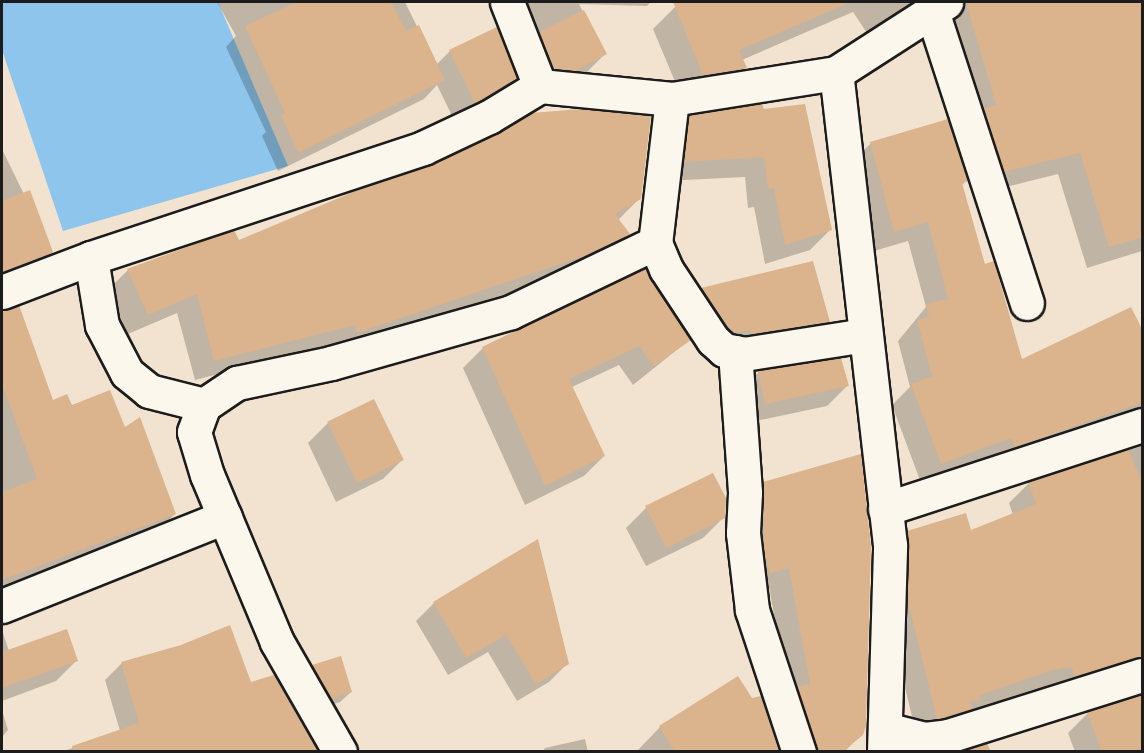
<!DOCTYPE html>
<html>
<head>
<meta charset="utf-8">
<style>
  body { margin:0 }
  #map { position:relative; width:1144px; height:753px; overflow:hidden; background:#f1e3cf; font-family:Sriracha,sans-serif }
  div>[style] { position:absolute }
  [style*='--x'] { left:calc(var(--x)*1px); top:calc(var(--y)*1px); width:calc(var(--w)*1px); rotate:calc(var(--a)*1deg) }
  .water>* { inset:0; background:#8ec5ec }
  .shadow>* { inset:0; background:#0003 }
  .building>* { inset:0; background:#dbb38c; transform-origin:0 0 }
  .roads { filter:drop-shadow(2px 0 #1c1c1c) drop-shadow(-2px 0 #1c1c1c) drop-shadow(0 2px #1c1c1c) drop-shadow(0 -2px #1c1c1c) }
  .minor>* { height:33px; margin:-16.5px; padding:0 16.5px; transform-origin:16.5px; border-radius:16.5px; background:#fbf7ec }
  .tertiary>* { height:33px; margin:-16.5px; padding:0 16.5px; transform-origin:16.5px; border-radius:16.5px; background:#fbf7ec }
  span { translate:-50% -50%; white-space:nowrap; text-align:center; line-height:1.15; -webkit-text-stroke:4.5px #fbf7ec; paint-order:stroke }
  .frame { position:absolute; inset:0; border:3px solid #1c1c1c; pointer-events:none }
</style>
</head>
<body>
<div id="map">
  <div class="water">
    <div style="clip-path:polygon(2px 2px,218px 2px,288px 166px,63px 231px,2px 50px)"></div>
  </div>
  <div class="shadow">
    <div style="clip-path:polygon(217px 2px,405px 2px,436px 65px,450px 51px,515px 78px,495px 98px,455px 122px,437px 85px,424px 99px,278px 171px,262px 136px,266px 132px,226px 47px,236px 36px)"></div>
    <div style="clip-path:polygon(501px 2px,651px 2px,647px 6px,579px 4px,605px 54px,587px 72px,556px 88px)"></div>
    <div style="clip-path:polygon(689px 2px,924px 2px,869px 36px,853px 12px,742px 60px,745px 68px,723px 90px,681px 96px,653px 29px,675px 7px)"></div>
    <div style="clip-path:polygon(937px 2px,1142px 2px,1142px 251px,1087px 268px,1058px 174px,982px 193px)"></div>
    <div style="clip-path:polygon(761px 105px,830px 230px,810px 250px,765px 264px,754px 207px,748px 208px,745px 177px,664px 181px,670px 137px,690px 117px)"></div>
    <div style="clip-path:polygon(871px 143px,966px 181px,961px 186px,984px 266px,1021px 361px,1142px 334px,1142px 752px,1075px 752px,1068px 733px,1088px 713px,1140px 695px,1135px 681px,1055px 695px,1052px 686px,1032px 690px,967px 712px,951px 728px,917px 737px,888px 618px,888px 552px,908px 532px,970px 532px,1013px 515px,1009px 503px,1029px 483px,1139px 447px,1141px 440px,995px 466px,992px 456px,921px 483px,892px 405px,910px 387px,898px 341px,926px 307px,908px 241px,874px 251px,851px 163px)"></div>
    <div style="clip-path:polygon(2px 149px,52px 252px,31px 272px,2px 284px)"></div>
    <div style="clip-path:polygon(640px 198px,618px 220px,628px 234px,608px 254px,563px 276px,338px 352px,335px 344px,195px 380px,177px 313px,128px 334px,108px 290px,128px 270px,238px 242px)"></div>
    <div style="clip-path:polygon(812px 263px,829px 321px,809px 341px,731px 353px,682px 309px,702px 289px)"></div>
    <div style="clip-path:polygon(18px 307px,52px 401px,124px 429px,175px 514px,154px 534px,2px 592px,2px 311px)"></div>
    <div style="clip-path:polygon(689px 340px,633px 385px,619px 365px,572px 387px,604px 456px,584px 476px,525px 505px,463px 368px,483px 348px)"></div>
    <div style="clip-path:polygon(759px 372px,847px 386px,827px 406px,746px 423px,739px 392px)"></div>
    <div style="clip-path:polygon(328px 423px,403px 459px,383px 479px,336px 502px,308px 443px)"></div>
    <div style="clip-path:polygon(764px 483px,861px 735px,844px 752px,791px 752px,789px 697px,769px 587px,750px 592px,744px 503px)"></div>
    <div style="clip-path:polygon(646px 508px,723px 518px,703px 538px,646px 566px,626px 528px)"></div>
    <div style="clip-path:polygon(537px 541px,567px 664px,549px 682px,517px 701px,488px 652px,448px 675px,416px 621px,434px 603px)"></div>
    <div style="clip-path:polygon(2px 630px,9px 651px,76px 661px,56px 681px,2px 701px)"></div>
    <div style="clip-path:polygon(340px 658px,351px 692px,340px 702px,321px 708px,303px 676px,313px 666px)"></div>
    <div style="clip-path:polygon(122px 663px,250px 684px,316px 752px,61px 752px,120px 731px,105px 680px)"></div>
    <div style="clip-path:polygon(737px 678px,778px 752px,636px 752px,660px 727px)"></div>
    <div style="clip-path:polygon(2px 710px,8px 730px,2px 737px)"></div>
    <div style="clip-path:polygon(585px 739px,588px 752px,542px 752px,545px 748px)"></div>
  </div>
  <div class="building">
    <div style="clip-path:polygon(297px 2px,391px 2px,406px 31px,419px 25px,445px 80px,298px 153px,281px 115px,285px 113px,245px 26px)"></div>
    <div style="clip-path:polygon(673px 2px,851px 2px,739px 50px,747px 68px,703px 75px)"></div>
    <div style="clip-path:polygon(966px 2px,1143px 2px,1143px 237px,1109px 247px,1080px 153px,1004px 172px,984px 109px,996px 105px)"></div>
    <div style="clip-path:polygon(584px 10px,607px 54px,575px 71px,553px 68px,539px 32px)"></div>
    <div style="clip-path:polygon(497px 27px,517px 78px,475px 103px,449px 50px)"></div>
    <div style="clip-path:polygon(762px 104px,764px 109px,805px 104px,832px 230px,785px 245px,774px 188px,768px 189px,764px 157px,683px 162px,689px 115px)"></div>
    <div style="clip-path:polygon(580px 109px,651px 116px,641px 199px,615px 214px,630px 234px,584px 256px,357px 333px,355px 325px,214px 361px,197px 294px,148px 315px,127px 269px,234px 230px,239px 240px,360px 189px,431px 165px,532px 113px)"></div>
    <div style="clip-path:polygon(948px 119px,968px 181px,962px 183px,985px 264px,994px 261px,1022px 359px,1131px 307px,1143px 331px,1143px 402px,1015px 447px,1011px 438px,941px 464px,911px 384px,932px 376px,917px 320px,929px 317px,926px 304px,948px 299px,928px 222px,894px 232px,870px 142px)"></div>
    <div style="clip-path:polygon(30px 190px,53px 252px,2px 272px,2px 201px)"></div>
    <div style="clip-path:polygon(813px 261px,830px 322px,751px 334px,750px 330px,733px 333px,701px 288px)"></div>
    <div style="clip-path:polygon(645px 268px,691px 340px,654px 366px,639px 346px,569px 379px,605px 456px,545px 486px,482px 347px)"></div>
    <div style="clip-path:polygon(19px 305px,53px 400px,67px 394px,72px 405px,110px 390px,125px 427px,140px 417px,176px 514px,2px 580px,2px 492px,37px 479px,2px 384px,2px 310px)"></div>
    <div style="clip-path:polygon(841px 358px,849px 386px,765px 404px,758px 371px)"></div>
    <div style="left:374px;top:399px;width:68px;height:52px;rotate:64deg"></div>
    <div style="clip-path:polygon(1128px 449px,1143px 484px,1143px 657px,1075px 676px,1071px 667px,1053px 670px,980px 695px,981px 699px,969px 702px,972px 709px,937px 719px,907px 598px,907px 531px,966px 513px,971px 530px,1036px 504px,1028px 482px)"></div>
    <div style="clip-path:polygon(861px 454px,871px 546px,866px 726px,863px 735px,842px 752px,817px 752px,797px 687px,810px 684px,789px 568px,770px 573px,764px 550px,763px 482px)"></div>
    <div style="clip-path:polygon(713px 473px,726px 498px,725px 518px,666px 548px,645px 506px)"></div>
    <div style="clip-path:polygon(538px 539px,569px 664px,536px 684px,506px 635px,466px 658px,433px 602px)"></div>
    <div style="clip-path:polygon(230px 625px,251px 682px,274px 675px,318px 752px,73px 752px,72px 746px,139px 723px,121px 662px,181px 645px)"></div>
    <div style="clip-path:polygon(67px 629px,78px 661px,2px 688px,2px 652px)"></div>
    <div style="clip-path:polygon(341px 656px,352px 692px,331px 699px,312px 665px)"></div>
    <div style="clip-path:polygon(738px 676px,752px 698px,761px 696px,779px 752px,675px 752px,659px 726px)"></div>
    <div style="clip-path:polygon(1143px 694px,1143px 752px,1102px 752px,1087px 712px)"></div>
    <div style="clip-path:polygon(987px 743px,991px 752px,961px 752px)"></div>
  </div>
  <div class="roads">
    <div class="minor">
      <div style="--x:507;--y:2;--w:90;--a:68.6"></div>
      <div style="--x:540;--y:86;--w:133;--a:5.6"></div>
      <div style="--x:672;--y:99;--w:166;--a:-9"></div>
      <div style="--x:932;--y:11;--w:307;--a:72"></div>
      <div style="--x:672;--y:99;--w:145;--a:96.7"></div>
      <div style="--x:655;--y:243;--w:28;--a:67"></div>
      <div style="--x:666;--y:269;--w:85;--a:56.5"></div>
      <div style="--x:713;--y:340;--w:15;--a:42"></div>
      <div style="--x:724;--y:350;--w:20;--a:11"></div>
      <div style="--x:744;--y:354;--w:123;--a:-8.9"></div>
      <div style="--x:91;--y:258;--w:68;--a:80.7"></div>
      <div style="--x:102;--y:325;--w:54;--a:62.5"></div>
      <div style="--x:127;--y:373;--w:28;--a:39"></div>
      <div style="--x:149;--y:391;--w:57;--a:14.3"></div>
      <div style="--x:2;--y:292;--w:95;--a:-20.9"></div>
      <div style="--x:91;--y:258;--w:350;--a:-18.3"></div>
      <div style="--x:423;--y:148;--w:73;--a:-25.2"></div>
      <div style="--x:489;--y:117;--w:60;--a:-31.3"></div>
      <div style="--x:735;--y:352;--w:141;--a:85.9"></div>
      <div style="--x:745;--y:493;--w:40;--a:92.9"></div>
      <div style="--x:743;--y:533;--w:78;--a:83.3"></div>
      <div style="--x:752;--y:610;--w:150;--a:71.7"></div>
      <div style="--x:885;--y:509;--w:270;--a:-18.1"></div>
      <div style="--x:2;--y:606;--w:240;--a:-21.8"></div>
      <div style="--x:885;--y:729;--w:41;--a:14"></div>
      <div style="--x:925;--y:739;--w:23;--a:-7"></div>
      <div style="--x:948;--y:736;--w:203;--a:-17.5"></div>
      <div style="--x:340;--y:752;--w:127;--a:-119.8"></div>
      <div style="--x:277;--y:642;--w:181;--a:-112.7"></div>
      <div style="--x:207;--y:475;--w:45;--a:-106.8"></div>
      <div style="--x:194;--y:432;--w:29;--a:-70"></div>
      <div style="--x:204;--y:405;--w:40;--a:-34"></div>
      <div style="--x:237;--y:383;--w:96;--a:-12"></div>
      <div style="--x:331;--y:363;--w:187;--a:-15.8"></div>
      <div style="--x:511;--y:312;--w:160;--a:-25.6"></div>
    </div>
    <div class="tertiary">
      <div style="--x:884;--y:752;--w:207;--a:-88.3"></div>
      <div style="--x:890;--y:545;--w:475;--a:-96.5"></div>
      <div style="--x:836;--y:73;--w:131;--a:-32.8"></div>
    </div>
  </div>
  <div class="frame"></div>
</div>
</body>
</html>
